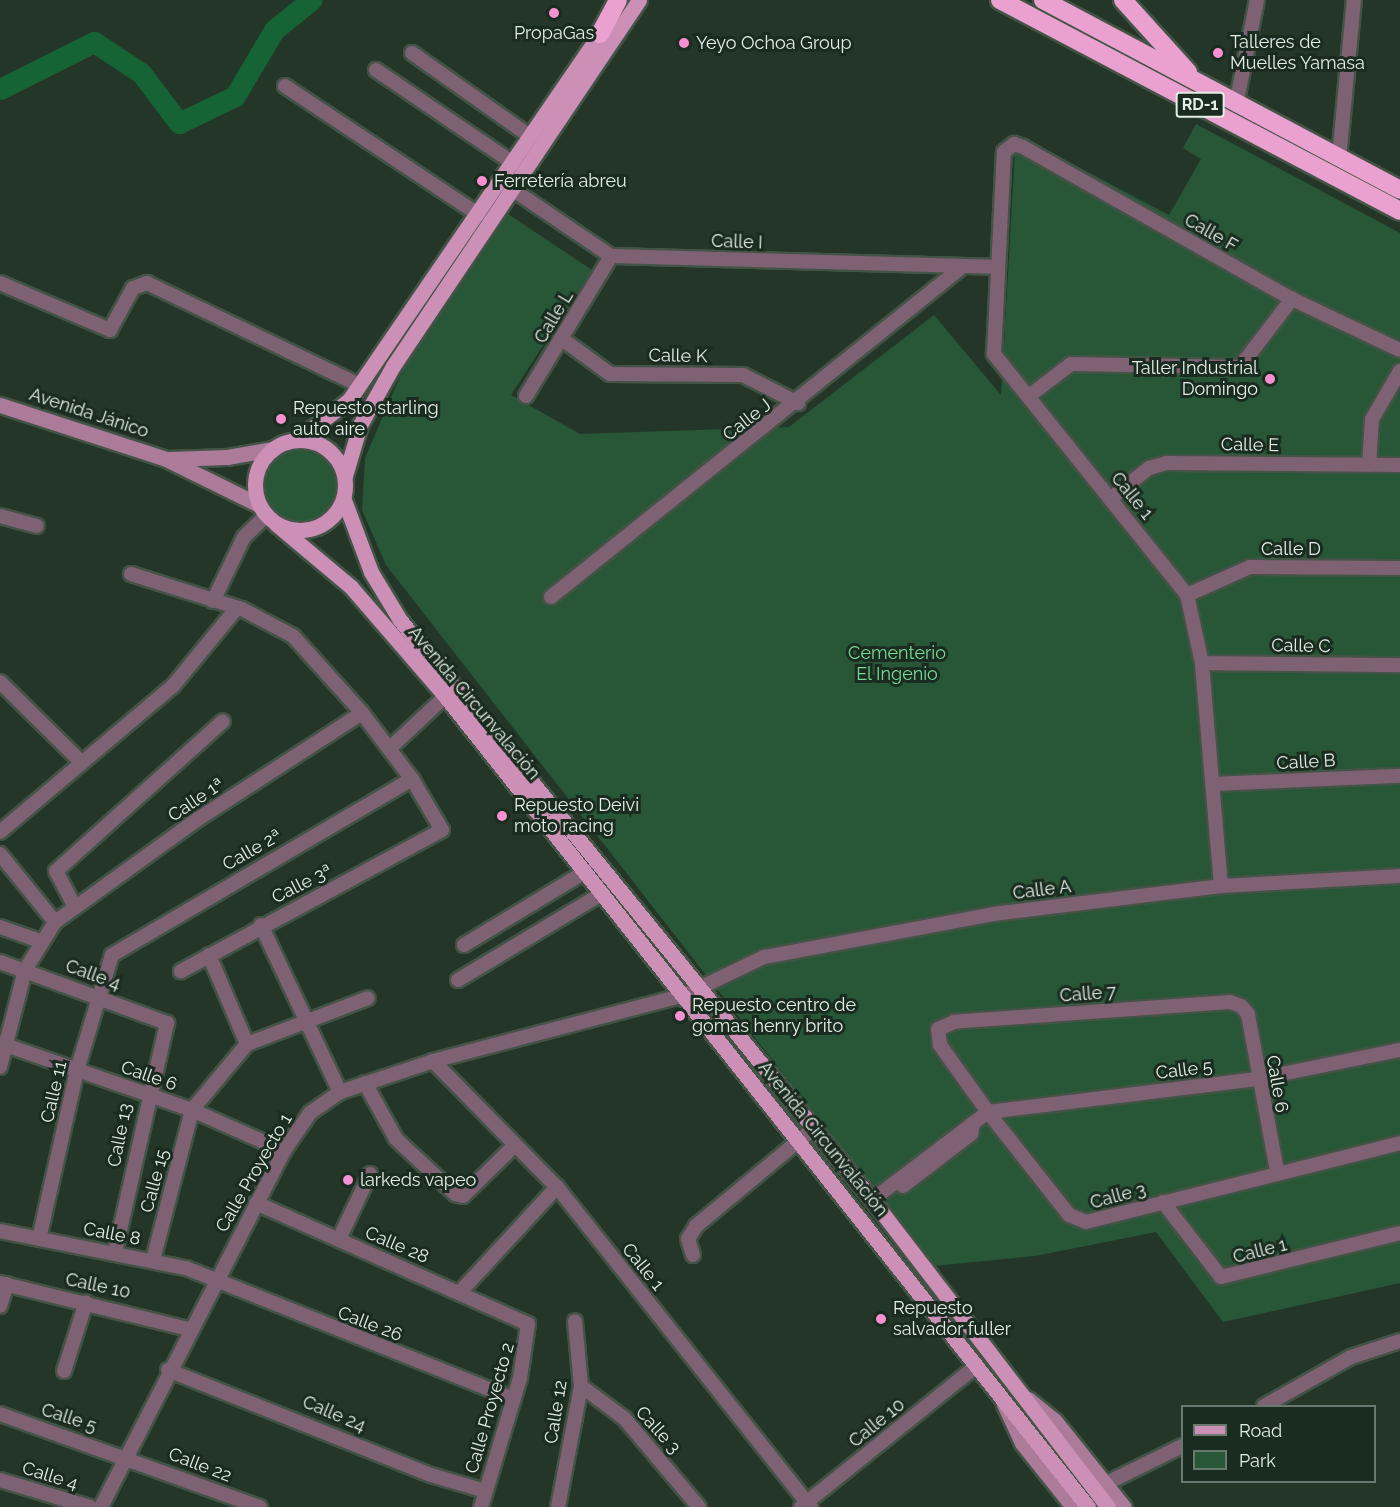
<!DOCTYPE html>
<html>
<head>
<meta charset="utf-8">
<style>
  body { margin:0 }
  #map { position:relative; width:1400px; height:1507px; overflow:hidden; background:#243628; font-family:Raleway,sans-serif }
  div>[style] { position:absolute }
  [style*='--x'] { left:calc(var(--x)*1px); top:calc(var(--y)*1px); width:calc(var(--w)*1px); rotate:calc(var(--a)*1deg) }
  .green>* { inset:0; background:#275736 }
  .round { border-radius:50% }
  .river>* { height:21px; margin:-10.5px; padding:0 10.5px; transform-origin:10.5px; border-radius:10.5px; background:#166435 }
  .roads { filter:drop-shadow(2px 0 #435346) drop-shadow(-2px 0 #435346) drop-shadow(0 2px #435346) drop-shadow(0 -2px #435346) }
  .street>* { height:14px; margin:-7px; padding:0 7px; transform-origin:7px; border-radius:7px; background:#7f6174 }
  .secondary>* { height:15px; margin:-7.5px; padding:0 7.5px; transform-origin:7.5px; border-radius:7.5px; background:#ab7b99 }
  .primary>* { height:15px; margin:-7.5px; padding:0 7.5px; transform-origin:7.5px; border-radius:7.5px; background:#cc8fb6 }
  .primary>.ring { margin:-7.5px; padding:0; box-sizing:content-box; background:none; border:15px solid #cc8fb6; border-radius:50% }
  .highway>* { height:18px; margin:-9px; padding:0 9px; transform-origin:9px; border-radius:9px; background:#eba1d0 }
  .dots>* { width:16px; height:16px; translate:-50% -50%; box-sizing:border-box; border:3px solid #1a2b1f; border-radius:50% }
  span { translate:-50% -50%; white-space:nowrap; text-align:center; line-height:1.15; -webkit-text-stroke:6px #1a2b1f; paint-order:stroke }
  .shield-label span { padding:2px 4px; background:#1a2b1f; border:2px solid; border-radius:4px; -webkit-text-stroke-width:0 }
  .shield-label { font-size:16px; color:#e3eee6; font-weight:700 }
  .poi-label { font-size:18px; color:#e3eee6 }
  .left { translate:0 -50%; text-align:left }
  .right { translate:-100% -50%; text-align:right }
  .street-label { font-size:18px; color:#e3eee6 }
  .park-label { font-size:18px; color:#76d994 }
  .legend { position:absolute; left:1181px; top:1405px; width:195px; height:78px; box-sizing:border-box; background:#1a2b1f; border:2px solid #6a796f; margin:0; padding:8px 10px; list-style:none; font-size:18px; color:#e3eee6 }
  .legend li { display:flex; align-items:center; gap:12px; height:30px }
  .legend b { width:30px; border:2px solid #6a796f }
</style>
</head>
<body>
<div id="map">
  <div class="green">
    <div style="clip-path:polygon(1196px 124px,1400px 233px,1400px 1283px,1223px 1322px,1156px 1232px,1035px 1256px,933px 1266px,386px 565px,362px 510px,365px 458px,402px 372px,508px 214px,592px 270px,511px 395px,580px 434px,789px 427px,934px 315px,1001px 395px,1016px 134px,1169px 215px,1201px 159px,1183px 148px)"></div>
    <div class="round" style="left:262px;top:448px;width:76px;height:76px"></div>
  </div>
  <div class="river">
    <div style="--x:0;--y:89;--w:105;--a:-26.6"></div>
    <div style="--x:94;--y:42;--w:56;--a:33.4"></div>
    <div style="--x:141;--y:73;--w:63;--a:52.8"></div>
    <div style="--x:179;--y:123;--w:62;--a:-25.7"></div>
    <div style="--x:235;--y:96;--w:77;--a:-59.4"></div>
    <div style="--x:274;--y:30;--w:48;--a:-39"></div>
  </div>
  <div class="roads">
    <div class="street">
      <div style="--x:412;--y:53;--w:146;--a:35.2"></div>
      <div style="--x:376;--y:70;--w:166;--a:34.2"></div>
      <div style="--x:285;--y:86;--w:232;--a:33.6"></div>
      <div style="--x:1236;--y:105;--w:107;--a:-78.7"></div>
      <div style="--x:1339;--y:158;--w:159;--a:-84.6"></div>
      <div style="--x:503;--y:183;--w:130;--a:34.1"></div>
      <div style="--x:611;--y:256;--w:383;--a:1.6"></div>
      <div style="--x:0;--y:283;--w:120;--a:23.1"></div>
      <div style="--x:110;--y:330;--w:48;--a:-61.3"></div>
      <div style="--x:133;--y:288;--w:15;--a:-20"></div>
      <div style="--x:147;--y:283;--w:235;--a:25.7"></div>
      <div style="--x:562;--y:339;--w:59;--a:36.1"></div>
      <div style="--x:610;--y:374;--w:133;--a:0.4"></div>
      <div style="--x:743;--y:375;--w:62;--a:27"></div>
      <div style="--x:526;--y:396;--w:164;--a:-58.7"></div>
      <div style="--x:1029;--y:396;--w:53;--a:-37.3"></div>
      <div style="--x:1071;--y:364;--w:169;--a:1"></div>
      <div style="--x:1240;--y:367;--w:86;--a:-52.6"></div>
      <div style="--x:1369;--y:465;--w:46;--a:-86.3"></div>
      <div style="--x:1372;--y:419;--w:56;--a:-59.7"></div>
      <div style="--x:1110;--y:499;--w:50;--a:-38.5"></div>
      <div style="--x:1149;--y:468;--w:19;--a:-16"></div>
      <div style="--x:1167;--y:463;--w:233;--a:0.5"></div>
      <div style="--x:0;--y:516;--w:38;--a:15"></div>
      <div style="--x:131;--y:574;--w:116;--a:17.5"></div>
      <div style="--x:242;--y:609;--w:58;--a:27.9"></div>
      <div style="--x:293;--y:636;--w:103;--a:48.1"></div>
      <div style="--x:362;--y:713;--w:83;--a:52.9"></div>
      <div style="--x:412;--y:779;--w:59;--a:59.5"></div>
      <div style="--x:442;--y:830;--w:297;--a:151.6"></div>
      <div style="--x:1187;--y:595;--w:69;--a:-24"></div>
      <div style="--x:1250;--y:567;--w:150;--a:0.4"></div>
      <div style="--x:551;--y:597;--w:527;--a:-38.76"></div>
      <div style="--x:213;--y:601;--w:71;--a:-64.2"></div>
      <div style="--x:244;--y:537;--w:30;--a:-44"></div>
      <div style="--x:1202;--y:663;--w:198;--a:0.6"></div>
      <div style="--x:0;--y:682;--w:115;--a:44.6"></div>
      <div style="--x:389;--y:749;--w:86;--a:-43.1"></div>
      <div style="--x:1214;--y:784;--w:186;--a:-2.5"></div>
      <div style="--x:0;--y:832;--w:226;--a:-40.2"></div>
      <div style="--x:173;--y:686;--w:99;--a:-50.7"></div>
      <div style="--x:0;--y:854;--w:87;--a:51"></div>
      <div style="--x:1221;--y:886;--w:224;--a:-94.9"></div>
      <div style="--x:1202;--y:663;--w:70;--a:-102.4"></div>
      <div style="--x:1187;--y:595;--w:309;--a:-128.7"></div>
      <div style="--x:994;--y:354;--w:202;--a:-87.2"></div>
      <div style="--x:1004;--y:152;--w:13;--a:-39"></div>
      <div style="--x:1014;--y:144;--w:9;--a:18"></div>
      <div style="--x:1023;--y:147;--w:309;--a:29.5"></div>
      <div style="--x:1292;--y:299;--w:119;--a:25.3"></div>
      <div style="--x:74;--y:905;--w:38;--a:-118"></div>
      <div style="--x:56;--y:871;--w:224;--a:-41.9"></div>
      <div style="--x:261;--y:925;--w:185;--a:64.7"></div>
      <div style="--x:0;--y:927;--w:42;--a:19.3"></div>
      <div style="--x:464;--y:945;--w:143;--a:-31.2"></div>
      <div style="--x:209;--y:955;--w:97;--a:66.9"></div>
      <div style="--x:0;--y:962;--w:178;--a:20.1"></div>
      <div style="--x:167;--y:1023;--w:234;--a:102.8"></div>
      <div style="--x:458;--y:980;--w:169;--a:-31"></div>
      <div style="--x:0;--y:1043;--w:203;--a:19.2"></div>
      <div style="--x:192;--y:1110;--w:101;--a:24"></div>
      <div style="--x:433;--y:1061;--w:177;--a:45.5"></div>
      <div style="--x:557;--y:1187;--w:409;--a:51.6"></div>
      <div style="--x:0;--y:1067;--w:100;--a:-75.5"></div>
      <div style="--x:25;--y:970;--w:57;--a:-58"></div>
      <div style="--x:55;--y:922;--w:176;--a:-35.8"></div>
      <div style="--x:198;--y:819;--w:195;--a:-32.9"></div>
      <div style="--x:365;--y:1083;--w:64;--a:61"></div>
      <div style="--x:396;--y:1139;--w:81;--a:43"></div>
      <div style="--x:455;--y:1194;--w:8;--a:14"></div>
      <div style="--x:463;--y:1196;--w:71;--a:-44.4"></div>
      <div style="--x:1277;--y:1171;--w:160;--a:-100.5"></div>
      <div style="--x:1248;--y:1014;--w:11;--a:-131"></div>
      <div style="--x:1241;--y:1006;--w:12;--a:-160"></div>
      <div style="--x:1230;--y:1002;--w:277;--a:175.9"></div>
      <div style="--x:954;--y:1022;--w:17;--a:156"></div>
      <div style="--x:938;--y:1029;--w:16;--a:83"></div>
      <div style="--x:940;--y:1045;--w:82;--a:54.4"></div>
      <div style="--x:988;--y:1112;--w:131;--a:51.8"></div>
      <div style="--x:1069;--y:1215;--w:18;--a:22"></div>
      <div style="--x:1086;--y:1222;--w:324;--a:-14.1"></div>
      <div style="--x:903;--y:1186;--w:86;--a:-37.4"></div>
      <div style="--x:971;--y:1134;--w:11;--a:-80"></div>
      <div style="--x:872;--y:1200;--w:146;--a:-37.2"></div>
      <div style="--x:988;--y:1112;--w:271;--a:-7"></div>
      <div style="--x:1257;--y:1079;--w:146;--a:-11.5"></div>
      <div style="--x:1163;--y:1202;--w:95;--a:52.3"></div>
      <div style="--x:1221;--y:1277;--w:184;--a:-13.8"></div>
      <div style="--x:256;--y:1203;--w:298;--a:24"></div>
      <div style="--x:528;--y:1324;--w:55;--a:98.4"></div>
      <div style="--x:520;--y:1378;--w:135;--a:106.8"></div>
      <div style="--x:0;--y:1231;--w:190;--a:11.3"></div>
      <div style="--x:186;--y:1268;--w:353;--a:21.8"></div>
      <div style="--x:39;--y:1239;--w:173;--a:-77.3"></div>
      <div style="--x:77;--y:1070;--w:120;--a:-73.1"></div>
      <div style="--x:112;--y:955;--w:348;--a:-30.4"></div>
      <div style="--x:339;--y:1239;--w:72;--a:-64.5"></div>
      <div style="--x:693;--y:1255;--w:17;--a:-107"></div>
      <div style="--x:688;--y:1239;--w:15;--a:-58"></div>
      <div style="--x:696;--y:1226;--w:152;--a:-39.7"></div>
      <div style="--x:153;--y:1260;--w:155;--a:-75.4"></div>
      <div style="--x:192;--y:1110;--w:86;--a:-50.2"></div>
      <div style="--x:247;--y:1044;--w:129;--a:-20.8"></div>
      <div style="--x:0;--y:1283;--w:194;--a:13.7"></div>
      <div style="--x:460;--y:1292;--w:143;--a:-47.3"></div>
      <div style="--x:0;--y:1306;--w:23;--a:-72"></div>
      <div style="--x:168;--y:1370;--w:283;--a:21.8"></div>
      <div style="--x:431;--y:1475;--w:56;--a:16.5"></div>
      <div style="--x:64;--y:1371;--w:72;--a:-72.3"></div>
      <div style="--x:581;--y:1386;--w:54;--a:36.7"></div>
      <div style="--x:624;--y:1418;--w:116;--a:49.9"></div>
      <div style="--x:1264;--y:1406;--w:100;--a:-29.4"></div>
      <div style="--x:1351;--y:1357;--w:52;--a:-18.1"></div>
      <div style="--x:0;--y:1414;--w:276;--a:19.7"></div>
      <div style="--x:0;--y:1480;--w:94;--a:16.7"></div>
      <div style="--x:1107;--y:1483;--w:84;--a:-26.3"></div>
      <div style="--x:101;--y:1507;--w:400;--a:-62.8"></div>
      <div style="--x:284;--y:1151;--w:46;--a:-55.6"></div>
      <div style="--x:310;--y:1113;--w:37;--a:-35"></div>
      <div style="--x:340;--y:1092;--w:98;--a:-18.4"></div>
      <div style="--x:433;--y:1061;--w:260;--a:-14.7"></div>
      <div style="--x:685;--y:995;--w:88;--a:-25.7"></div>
      <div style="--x:764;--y:957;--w:233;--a:-10.6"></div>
      <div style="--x:993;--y:914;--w:230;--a:-7"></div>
      <div style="--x:1221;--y:886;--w:179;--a:-3.2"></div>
      <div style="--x:558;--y:1507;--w:123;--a:-79.2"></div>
      <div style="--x:581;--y:1386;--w:65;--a:-95.3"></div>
      <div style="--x:801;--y:1507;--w:223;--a:-38.8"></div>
    </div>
    <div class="secondary">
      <div style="--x:0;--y:405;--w:175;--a:18"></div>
      <div style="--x:166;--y:459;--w:104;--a:26.3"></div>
      <div style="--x:169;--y:459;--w:58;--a:-2"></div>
      <div style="--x:227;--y:457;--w:47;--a:-9.9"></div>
      <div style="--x:1028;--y:1399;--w:35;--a:39"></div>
      <div style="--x:1055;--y:1421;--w:110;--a:51.3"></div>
      <div style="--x:1004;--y:1404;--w:43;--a:65.2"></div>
      <div style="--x:1022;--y:1443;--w:82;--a:51.4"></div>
    </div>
    <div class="primary">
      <div class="ring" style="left:255px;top:440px;width:75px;height:75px"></div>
      <div style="--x:297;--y:440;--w:66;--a:-37.6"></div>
      <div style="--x:349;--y:400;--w:455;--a:-55.6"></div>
      <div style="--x:345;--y:476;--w:53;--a:-73.6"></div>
      <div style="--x:360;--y:425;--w:68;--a:-60.8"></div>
      <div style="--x:393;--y:366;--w:441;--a:-56.1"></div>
      <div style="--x:344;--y:500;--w:77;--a:69.4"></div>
      <div style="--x:371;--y:572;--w:56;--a:58.9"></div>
      <div style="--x:400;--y:620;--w:756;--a:50.85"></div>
      <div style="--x:877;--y:1206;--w:379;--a:52.5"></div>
      <div style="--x:276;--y:524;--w:98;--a:40"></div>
      <div style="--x:351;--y:587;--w:144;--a:49.2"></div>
      <div style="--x:445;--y:696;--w:1035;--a:51.59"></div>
    </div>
    <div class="highway">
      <div style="--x:1000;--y:0;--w:452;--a:27.8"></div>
      <div style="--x:1043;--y:0;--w:404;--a:28"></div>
      <div style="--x:1123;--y:0;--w:97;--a:47.9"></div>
      <div style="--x:600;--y:34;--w:38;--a:-62"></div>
    </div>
  </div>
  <div class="dots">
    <div style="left:554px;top:13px;background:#f591d3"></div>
    <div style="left:684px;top:43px;background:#f591d3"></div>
    <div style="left:1218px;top:53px;background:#f591d3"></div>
    <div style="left:482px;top:181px;background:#f591d3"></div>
    <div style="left:1270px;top:379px;background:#f591d3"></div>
    <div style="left:281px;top:419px;background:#f591d3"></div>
    <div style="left:502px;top:816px;background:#f591d3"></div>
    <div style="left:680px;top:1016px;background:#f591d3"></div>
    <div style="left:348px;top:1180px;background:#f591d3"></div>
    <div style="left:881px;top:1319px;background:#f591d3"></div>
  </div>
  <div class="shield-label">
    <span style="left:1200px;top:105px">RD-1</span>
  </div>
  <div class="poi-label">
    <span style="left:554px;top:33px">PropaGas</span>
    <span class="left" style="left:696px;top:43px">Yeyo Ochoa Group</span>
    <span class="left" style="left:1230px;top:53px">Talleres de<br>Muelles Yamasa</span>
    <span class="left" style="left:494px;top:181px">Ferretería abreu</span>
    <span class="right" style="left:1258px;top:379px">Taller Industrial<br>Domingo</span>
    <span class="left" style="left:293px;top:419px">Repuesto starling<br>auto aire</span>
    <span class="left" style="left:514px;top:816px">Repuesto Deivi<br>moto racing</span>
    <span class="left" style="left:692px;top:1016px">Repuesto centro de<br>gomas henry brito</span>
    <span class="left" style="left:360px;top:1180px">larkeds vapeo</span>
    <span class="left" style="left:893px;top:1319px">Repuesto<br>salvador fuller</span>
  </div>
  <div class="street-label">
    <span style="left:1211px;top:233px;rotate:30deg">Calle F</span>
    <span style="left:737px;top:242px;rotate:2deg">Calle I</span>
    <span style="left:554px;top:317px;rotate:-59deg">Calle L</span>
    <span style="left:678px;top:356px;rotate:1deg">Calle K</span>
    <span style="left:89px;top:413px;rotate:18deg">Avenida Jánico</span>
    <span style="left:747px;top:420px;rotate:-38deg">Calle J</span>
    <span style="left:1250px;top:445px;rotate:1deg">Calle E</span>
    <span style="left:1132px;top:496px;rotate:51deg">Calle 1</span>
    <span style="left:1291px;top:549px">Calle D</span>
    <span style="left:1301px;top:646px;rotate:1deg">Calle C</span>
    <span style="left:474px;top:703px;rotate:50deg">Avenida Circunvalación</span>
    <span style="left:1306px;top:762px;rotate:-3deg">Calle B</span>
    <span style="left:196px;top:800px;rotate:-34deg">Calle 1ª</span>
    <span style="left:252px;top:850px;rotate:-30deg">Calle 2ª</span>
    <span style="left:302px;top:884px;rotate:-27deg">Calle 3ª</span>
    <span style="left:1042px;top:890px;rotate:-7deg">Calle A</span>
    <span style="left:93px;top:975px;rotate:20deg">Calle 4</span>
    <span style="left:1088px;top:994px;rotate:-4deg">Calle 7</span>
    <span style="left:1184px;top:1070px;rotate:-7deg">Calle 5</span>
    <span style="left:149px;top:1076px;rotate:19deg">Calle 6</span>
    <span style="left:1277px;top:1084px;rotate:80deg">Calle 6</span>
    <span style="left:54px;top:1092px;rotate:-77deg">Calle 11</span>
    <span style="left:120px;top:1135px;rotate:-79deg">Calle 13</span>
    <span style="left:823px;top:1139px;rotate:51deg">Avenida Circunvalación</span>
    <span style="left:254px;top:1173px;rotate:-60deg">Calle Proyecto 1</span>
    <span style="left:155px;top:1181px;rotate:-75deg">Calle 15</span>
    <span style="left:1118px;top:1196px;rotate:-15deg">Calle 3</span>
    <span style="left:112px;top:1234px;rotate:11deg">Calle 8</span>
    <span style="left:397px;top:1245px;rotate:23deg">Calle 28</span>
    <span style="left:1260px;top:1251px;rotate:-14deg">Calle 1</span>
    <span style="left:643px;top:1267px;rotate:51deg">Calle 1</span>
    <span style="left:98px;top:1286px;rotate:12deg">Calle 10</span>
    <span style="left:370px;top:1324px;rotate:21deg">Calle 26</span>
    <span style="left:490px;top:1408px;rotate:-74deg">Calle Proyecto 2</span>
    <span style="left:556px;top:1412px;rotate:-81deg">Calle 12</span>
    <span style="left:334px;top:1414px;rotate:23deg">Calle 24</span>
    <span style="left:69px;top:1418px;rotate:18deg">Calle 5</span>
    <span style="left:877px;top:1423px;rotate:-39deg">Calle 10</span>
    <span style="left:658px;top:1430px;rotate:48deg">Calle 3</span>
    <span style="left:200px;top:1465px;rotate:21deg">Calle 22</span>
    <span style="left:50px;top:1476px;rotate:17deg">Calle 4</span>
  </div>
  <div class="park-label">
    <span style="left:897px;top:664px">Cementerio<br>El Ingenio</span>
  </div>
  <ul class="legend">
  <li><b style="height:8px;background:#cc8fb6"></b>Road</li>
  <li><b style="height:16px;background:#275736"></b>Park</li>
  </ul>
</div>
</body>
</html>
